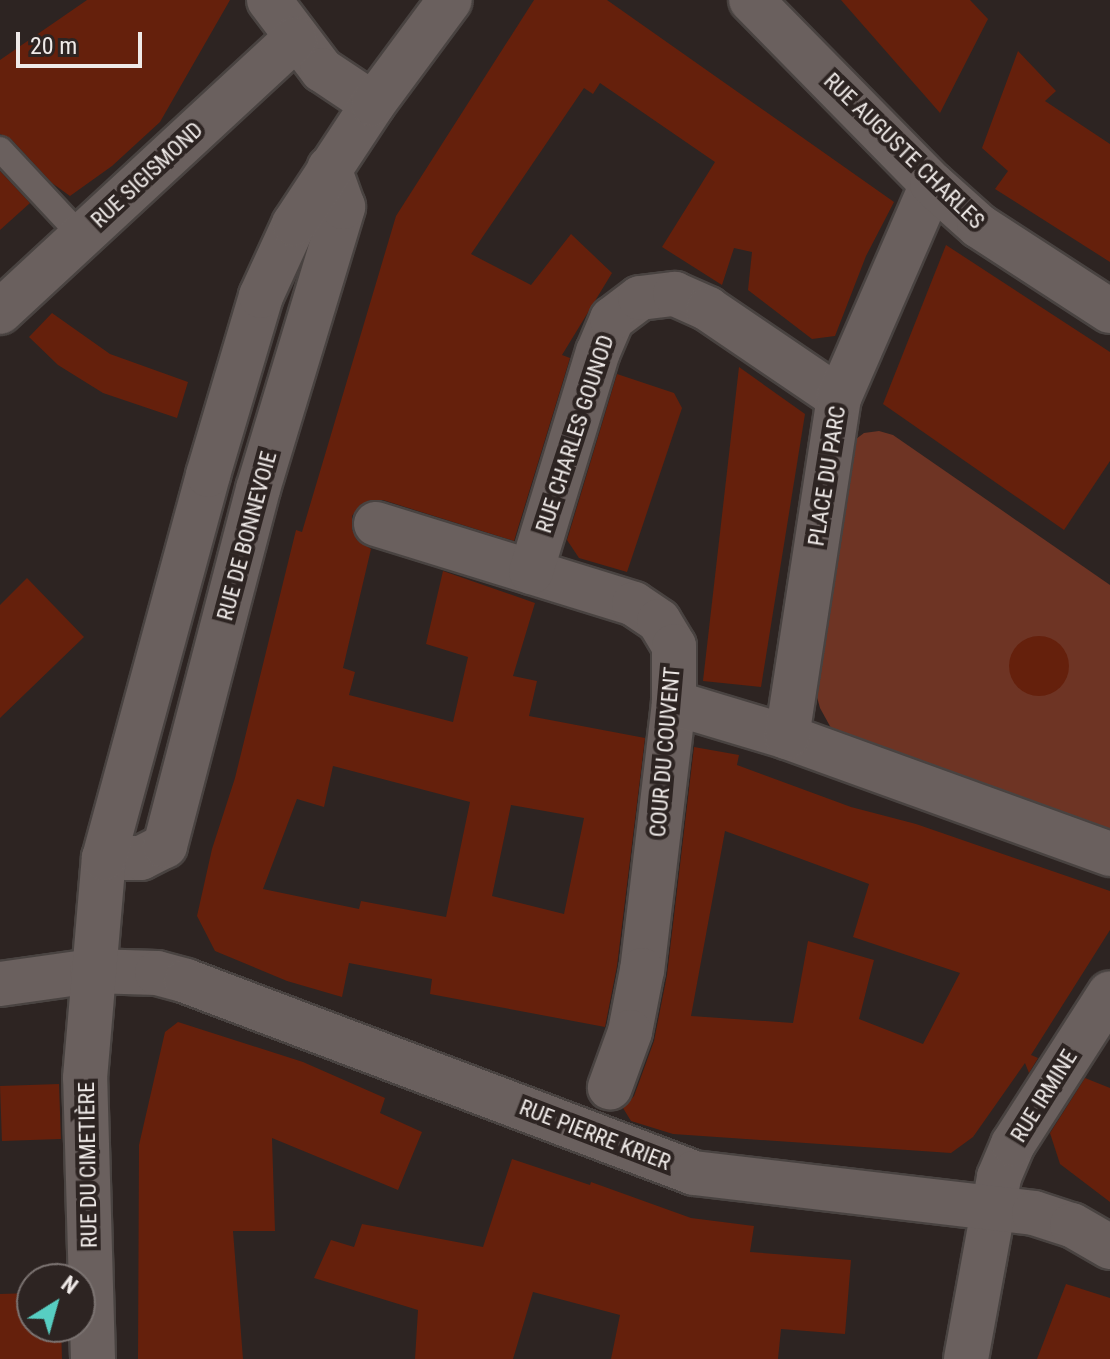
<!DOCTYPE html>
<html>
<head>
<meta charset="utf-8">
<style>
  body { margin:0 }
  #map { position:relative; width:1110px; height:1359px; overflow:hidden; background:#2d2422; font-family:"Roboto Condensed",sans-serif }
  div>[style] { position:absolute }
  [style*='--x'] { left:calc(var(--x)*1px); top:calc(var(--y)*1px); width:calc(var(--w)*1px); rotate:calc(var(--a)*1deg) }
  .green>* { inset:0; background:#6e3424 }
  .building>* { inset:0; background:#65200c; transform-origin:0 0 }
  .round { border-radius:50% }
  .roads { filter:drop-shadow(2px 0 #494341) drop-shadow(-2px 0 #494341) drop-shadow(0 2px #494341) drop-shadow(0 -2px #494341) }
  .lane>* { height:24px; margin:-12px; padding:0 12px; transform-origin:12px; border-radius:12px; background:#6a605e }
  .street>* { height:44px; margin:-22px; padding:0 22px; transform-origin:22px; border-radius:22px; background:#6a605e }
  .secondary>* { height:44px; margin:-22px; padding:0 22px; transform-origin:22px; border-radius:22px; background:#6a605e }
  span { translate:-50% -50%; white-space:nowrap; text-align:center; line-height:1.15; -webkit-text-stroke:8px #2d2422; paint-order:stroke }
  .street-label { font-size:22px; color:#efeae8 }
  .north { position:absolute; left:16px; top:1263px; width:80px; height:80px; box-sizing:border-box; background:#2d2422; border:2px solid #7b7371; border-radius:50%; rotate:37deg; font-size:22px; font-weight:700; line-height:32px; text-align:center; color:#efeae8 }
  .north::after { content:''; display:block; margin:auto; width:28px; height:36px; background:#57cec2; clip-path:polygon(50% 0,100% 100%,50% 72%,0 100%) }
  .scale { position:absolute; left:16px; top:32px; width:126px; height:36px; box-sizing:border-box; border:4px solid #efeae8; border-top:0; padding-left:10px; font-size:24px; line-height:28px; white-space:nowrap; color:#efeae8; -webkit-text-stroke:6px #2d2422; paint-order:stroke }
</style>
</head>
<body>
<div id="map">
  <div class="green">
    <div style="clip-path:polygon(879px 431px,893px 435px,1110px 585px,1110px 835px,849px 743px,831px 728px,820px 708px,814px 686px,852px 442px,864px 433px)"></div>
  </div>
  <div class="building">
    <div style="clip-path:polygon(87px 0,230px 0,160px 122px,112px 166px,70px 196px,52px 183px,11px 139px,0 134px,0 60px)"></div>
    <div style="clip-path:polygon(evenodd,534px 0,607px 0,894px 202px,866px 256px,835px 336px,812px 339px,748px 290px,752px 252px,734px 248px,722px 285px,662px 247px,715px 162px,600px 83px,593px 94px,584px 88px,471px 254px,531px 285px,571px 234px,612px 273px,562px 355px,570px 358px,514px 541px,383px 500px,370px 500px,360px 505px,352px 516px,352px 529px,357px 540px,371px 549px,343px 668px,355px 672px,349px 695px,453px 722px,468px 657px,426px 644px,443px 571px,535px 603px,513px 676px,537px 681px,529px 716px,645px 738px,617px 966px,605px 1027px,430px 994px,432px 979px,349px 963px,342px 997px,287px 981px,215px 951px,197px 916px,212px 849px,235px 778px,296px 530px,302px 532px,396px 216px,534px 0,333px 766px,470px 802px,446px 917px,361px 901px,359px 909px,263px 889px,297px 799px,324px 807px,333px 766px,534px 0,511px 805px,584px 818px,564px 914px,492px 896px,511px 805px)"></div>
    <div style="clip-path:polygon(841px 0,970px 0,988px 19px,940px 113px)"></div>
    <div style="clip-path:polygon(1018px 51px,1056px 91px,1045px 101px,1110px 144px,1110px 262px,995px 189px,1008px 171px,982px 148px)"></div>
    <div style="clip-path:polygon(0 171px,30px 203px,0 230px)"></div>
    <div style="clip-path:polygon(946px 245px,1110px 352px,1110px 461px,1064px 530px,883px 404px)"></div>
    <div style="clip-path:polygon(52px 313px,110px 354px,188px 382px,177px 418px,103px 393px,58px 365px,29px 337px)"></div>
    <div style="clip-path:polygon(739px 367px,805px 414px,761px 687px,703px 681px)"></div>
    <div style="clip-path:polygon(617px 374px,674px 393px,682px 408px,627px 572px,579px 558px,567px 540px)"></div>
    <div style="clip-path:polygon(27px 578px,84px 637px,0 718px,0 605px)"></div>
    <div class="round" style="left:1009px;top:636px;width:60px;height:60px"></div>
    <div style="clip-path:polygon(evenodd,694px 747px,739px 755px,737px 765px,851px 807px,916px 824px,1110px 891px,1110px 930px,1031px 1055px,1038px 1058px,1029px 1073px,1025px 1063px,973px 1137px,951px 1153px,673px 1134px,631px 1121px,623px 1108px,634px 1096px,654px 1041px,667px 975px,694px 747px,725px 831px,869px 884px,853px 937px,960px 973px,923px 1044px,859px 1019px,874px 960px,808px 941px,793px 1023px,691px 1016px,725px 831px)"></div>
    <div style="clip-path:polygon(178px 1022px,303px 1062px,385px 1098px,380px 1113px,422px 1132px,398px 1190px,272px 1138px,275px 1231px,233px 1231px,243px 1359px,138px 1359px,139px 1145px,165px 1032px)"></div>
    <div style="clip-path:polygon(1085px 1078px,1110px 1088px,1110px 1202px,1060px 1164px,1050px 1133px)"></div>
    <div style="left:59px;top:1084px;width:55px;height:59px;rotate:88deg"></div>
    <div style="clip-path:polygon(512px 1159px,590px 1185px,591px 1182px,691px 1218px,754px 1226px,750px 1252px,851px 1260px,845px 1334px,781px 1329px,778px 1359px,611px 1359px,620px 1315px,533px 1292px,513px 1359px,415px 1359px,418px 1310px,314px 1278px,331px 1240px,354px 1247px,362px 1224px,483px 1247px)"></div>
    <div style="clip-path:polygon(1066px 1284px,1110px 1298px,1110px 1359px,1037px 1359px)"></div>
    <div style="clip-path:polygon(32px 1293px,32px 1327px,61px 1327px,62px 1359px,0 1359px,0 1294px)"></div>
  </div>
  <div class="roads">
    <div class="lane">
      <div style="--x:0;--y:149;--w:119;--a:47"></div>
    </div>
    <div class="street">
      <div style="--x:269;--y:0;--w:88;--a:52.9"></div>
      <div style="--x:322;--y:70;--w:61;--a:33.7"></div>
      <div style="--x:0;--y:312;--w:402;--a:-42.8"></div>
      <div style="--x:376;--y:524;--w:270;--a:17.2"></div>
      <div style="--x:634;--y:604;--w:30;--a:34"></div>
      <div style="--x:659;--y:621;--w:29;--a:59"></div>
      <div style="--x:674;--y:646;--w:57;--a:90"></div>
      <div style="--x:674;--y:703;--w:269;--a:96.8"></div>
      <div style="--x:642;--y:970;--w:63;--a:101"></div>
      <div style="--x:630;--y:1032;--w:59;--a:110"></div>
      <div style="--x:531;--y:572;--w:230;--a:-73.1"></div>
      <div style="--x:598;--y:352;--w:36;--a:-67"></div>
      <div style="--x:612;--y:319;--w:35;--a:-37"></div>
      <div style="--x:640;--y:298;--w:35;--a:-7"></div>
      <div style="--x:675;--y:294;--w:36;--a:24"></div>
      <div style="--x:708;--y:309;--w:158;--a:34.2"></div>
      <div style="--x:674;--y:703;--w:118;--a:16.7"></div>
      <div style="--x:787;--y:737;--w:344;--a:19.9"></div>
      <div style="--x:787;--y:737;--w:343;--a:-81.3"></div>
      <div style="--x:839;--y:398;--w:233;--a:-66.5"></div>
      <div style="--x:104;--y:858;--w:37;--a:0"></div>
      <div style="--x:141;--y:858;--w:27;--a:-27"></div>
      <div style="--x:165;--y:846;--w:369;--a:-75.4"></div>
      <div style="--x:258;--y:489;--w:295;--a:-73.2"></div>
      <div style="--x:343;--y:207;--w:41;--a:-109.7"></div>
      <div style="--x:966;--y:1359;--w:185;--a:-79.7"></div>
      <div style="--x:999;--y:1177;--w:36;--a:-67"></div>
      <div style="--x:1013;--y:1144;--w:179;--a:-57.3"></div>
    </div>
    <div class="secondary">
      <div style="--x:751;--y:0;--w:258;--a:45.5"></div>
      <div style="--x:932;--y:184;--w:63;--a:41.8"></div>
      <div style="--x:979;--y:226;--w:156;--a:33"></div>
      <div style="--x:0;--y:984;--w:93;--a:-8"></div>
      <div style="--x:92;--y:971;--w:65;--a:1.8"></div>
      <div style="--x:157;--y:973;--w:30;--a:15"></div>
      <div style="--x:186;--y:981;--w:543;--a:20.7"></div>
      <div style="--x:694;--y:1173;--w:342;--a:6.7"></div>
      <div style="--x:1034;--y:1213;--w:40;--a:18"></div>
      <div style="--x:1072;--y:1225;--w:44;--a:30.1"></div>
      <div style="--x:93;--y:1359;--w:281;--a:-91.6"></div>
      <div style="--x:85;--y:1078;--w:221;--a:-85.1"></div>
      <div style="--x:104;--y:858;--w:397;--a:-74.8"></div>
      <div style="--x:208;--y:475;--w:187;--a:-73.5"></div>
      <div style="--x:261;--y:296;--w:79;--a:-65.4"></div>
      <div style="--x:294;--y:224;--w:144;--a:-56.6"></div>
      <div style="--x:373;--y:104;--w:129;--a:-53.5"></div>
    </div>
  </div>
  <div class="street-label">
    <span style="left:904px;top:151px;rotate:44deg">RUE AUGUSTE CHARLES</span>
    <span style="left:147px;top:175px;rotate:-43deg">RUE SIGISMOND</span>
    <span style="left:575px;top:434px;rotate:-72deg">RUE CHARLES GOUNOD</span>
    <span style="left:827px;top:476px;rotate:-81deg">PLACE DU PARC</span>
    <span style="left:247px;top:536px;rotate:-75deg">RUE DE BONNEVOIE</span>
    <span style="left:665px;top:752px;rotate:-85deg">COUR DU COUVENT</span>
    <span style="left:1044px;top:1096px;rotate:-58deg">RUE IRMINE</span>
    <span style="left:595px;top:1135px;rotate:21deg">RUE PIERRE KRIER</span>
    <span style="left:88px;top:1165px;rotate:-91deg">RUE DU CIMETIÈRE</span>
  </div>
  <div class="north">N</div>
  <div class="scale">20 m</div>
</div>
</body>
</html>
